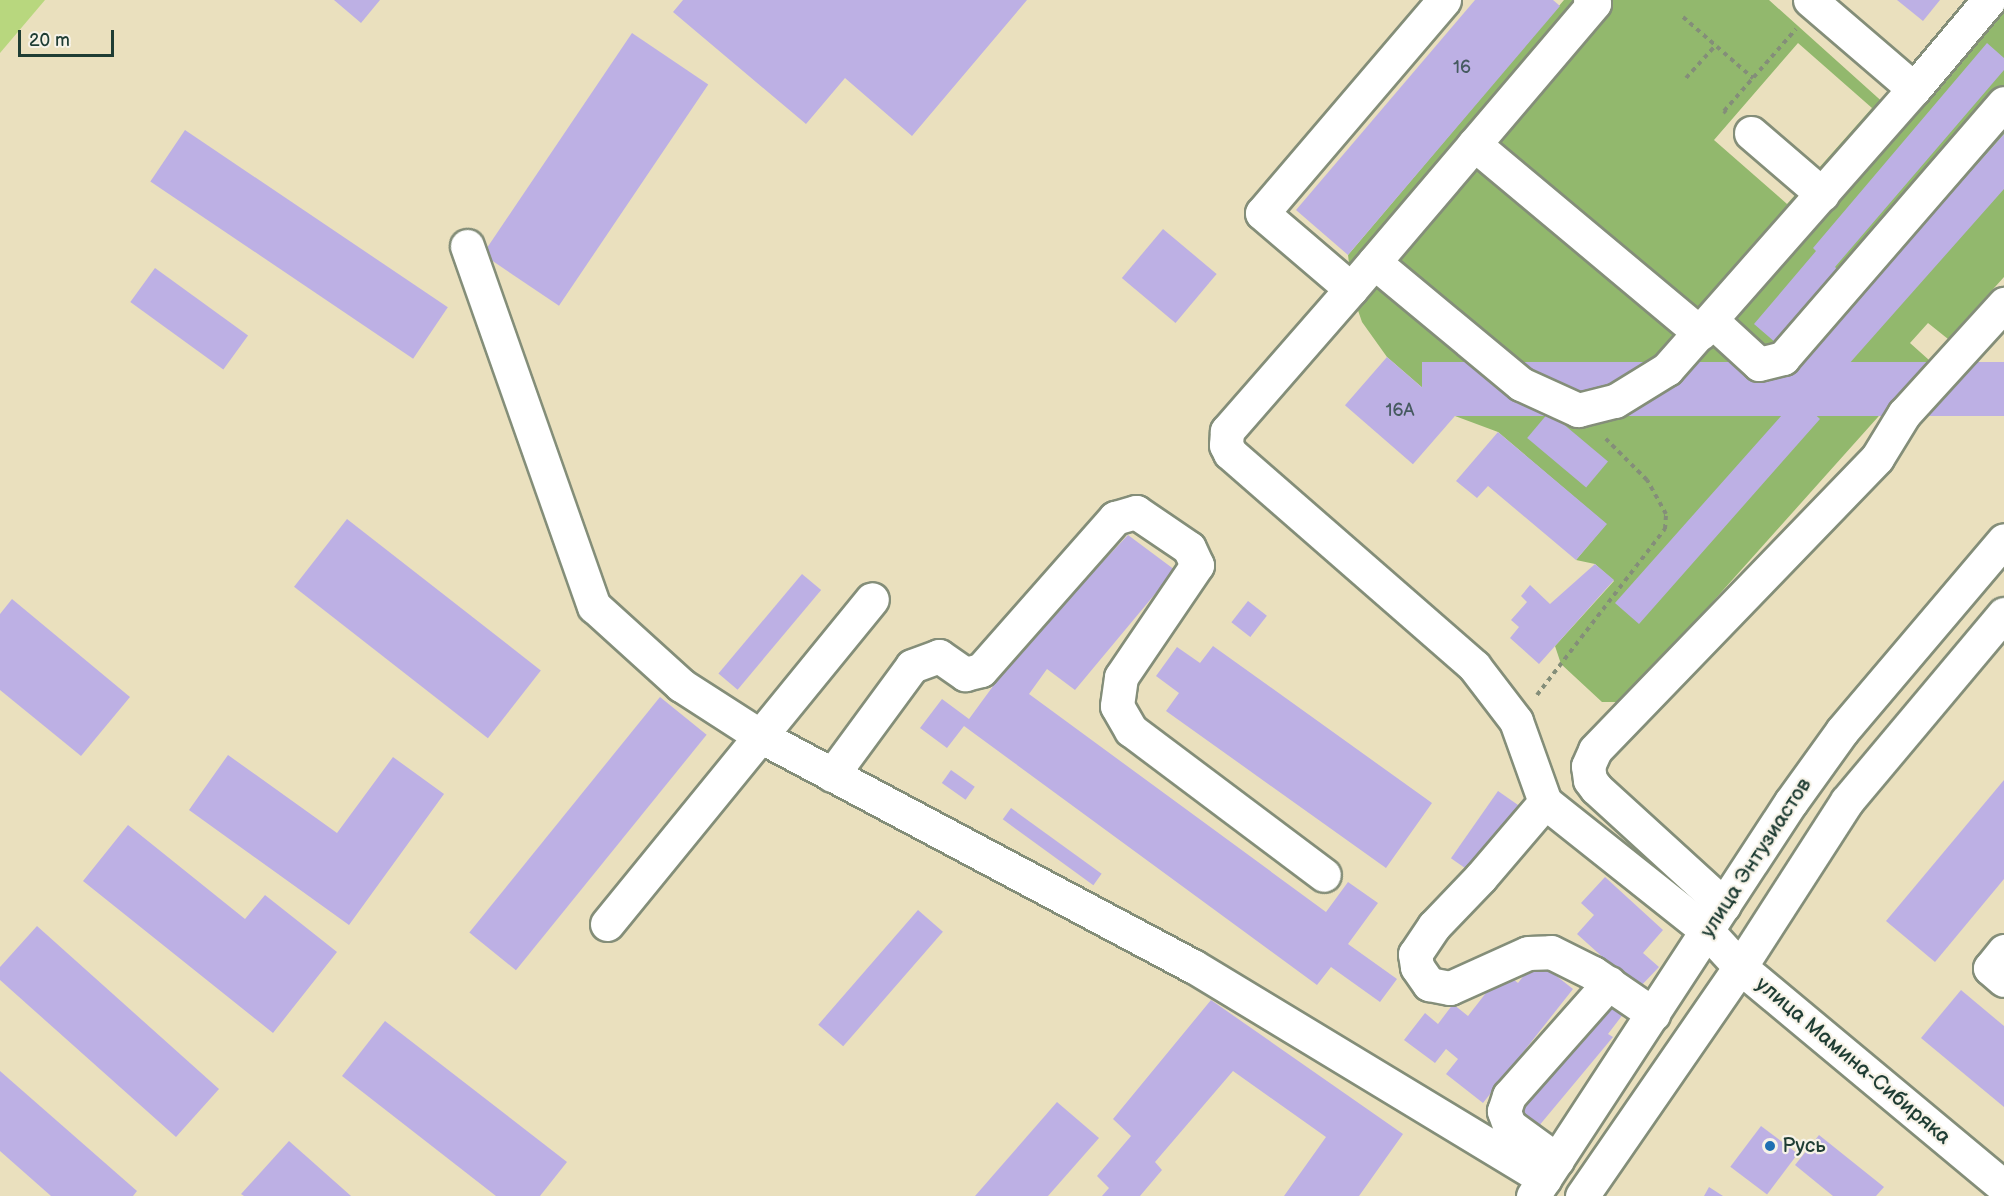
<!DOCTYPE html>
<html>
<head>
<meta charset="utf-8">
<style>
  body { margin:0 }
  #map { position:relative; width:2004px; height:1196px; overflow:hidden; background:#eae0be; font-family:"Balsamiq Sans",sans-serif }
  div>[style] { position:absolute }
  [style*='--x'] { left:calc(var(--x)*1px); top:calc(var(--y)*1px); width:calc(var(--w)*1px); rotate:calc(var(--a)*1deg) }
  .green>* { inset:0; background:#b8d77e }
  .forest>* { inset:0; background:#92b86d }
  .building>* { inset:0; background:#bdb0e4; transform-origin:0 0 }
  .path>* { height:4px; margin-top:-2px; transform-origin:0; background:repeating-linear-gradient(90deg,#848e79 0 4.5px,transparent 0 9px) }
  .roads { filter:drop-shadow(2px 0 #848e79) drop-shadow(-2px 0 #848e79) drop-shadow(0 2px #848e79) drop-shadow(0 -2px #848e79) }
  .minor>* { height:33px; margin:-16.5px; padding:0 16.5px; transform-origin:16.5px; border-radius:16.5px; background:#fff }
  .major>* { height:33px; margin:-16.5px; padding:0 16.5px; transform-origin:16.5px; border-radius:16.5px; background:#fff }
  .dots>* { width:16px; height:16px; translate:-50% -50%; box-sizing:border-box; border:3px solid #f7f3e8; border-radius:50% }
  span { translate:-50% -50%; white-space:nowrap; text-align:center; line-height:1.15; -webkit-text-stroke:4.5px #f7f3e8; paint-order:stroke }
  .number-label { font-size:18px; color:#465a60 }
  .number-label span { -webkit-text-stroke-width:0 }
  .street-label { font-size:21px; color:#1f3d34 }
  .poi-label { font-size:21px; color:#1f3d34 }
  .left { translate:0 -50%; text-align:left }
  .scale { position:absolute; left:18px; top:30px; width:96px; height:27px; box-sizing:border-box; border:3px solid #1f3d34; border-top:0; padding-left:8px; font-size:18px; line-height:21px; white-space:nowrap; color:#1f3d34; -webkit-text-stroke:4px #f7f3e8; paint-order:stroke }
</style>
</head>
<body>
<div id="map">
  <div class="green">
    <div style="clip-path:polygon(0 0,45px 0,0 53px)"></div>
  </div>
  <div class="forest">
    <div style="clip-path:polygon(evenodd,1564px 0,1769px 0,1887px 106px,2004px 0,2004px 277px,1948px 339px,1928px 323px,1910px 343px,1929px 360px,1623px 702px,1602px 702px,1561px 664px,1555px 646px,1614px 581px,1595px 564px,1576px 560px,1606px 524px,1498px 432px,1455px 416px,1387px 357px,1362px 322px,1353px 296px,1348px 255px,1564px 0,1798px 43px,1872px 108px,1787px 204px,1714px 140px,1798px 43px)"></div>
  </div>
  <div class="building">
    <div style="clip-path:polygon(334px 0,380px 0,361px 23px)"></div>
    <div style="clip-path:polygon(683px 0,1027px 0,912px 136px,845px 78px,806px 124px,673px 12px)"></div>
    <div style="clip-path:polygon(1475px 0,1553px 0,1560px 6px,1348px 255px,1296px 210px)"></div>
    <div style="clip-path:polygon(1897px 0,1940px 0,1923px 21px)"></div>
    <div style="left:632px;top:33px;width:92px;height:267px;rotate:34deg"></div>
    <div style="clip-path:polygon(1987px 43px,2004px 58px,2004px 70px,1835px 267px,1838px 270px,1776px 343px,1754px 324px,1816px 251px,1813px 248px)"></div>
    <div style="left:185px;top:130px;width:317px;height:62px;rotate:34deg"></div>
    <div style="clip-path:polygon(2004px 134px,2004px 189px,1809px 409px,1820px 419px,1639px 624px,1615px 603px,1797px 398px,1781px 385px)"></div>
    <div style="left:1163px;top:229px;width:70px;height:64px;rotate:40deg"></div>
    <div style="left:155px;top:268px;width:115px;height:42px;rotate:36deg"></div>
    <div style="left:1387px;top:357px;width:90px;height:64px;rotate:41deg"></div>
    <div style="left:2004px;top:362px;width:54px;height:582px;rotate:90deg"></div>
    <div style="left:1549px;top:412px;width:77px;height:34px;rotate:40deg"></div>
    <div style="clip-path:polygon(1498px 432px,1607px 524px,1576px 560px,1488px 486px,1477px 498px,1456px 481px)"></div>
    <div style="left:347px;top:519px;width:246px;height:86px;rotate:38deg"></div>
    <div style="clip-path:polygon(1128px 535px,1175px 570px,1075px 690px,1047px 669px,1029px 694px,1326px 912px,1348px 882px,1378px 903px,1348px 944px,1397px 979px,1380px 1002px,1331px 967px,1317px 985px,964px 726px,947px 748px,920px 728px,942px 699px,969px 719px,1021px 648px)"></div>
    <div style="clip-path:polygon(1595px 564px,1614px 580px,1539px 664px,1510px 638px,1519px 627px,1511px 620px,1527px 602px,1521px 596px,1530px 585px,1550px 604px)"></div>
    <div style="left:802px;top:574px;width:25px;height:130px;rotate:40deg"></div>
    <div style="clip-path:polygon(12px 599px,130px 697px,81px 756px,0 690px,0 614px)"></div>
    <div style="left:1248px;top:601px;width:24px;height:27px;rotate:38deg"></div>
    <div style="clip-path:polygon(1213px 646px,1432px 803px,1386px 868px,1166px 711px,1179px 693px,1156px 676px,1177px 647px,1200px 663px)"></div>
    <div style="left:660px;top:697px;width:60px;height:303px;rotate:39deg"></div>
    <div style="clip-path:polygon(228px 755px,337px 833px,393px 757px,444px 794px,349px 925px,189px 810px)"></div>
    <div style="left:951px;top:770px;width:29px;height:16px;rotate:35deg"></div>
    <div style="clip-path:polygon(2004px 780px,2004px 879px,1935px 962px,1886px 921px)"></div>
    <div style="left:1498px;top:791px;width:28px;height:82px;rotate:35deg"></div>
    <div style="left:1011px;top:808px;width:112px;height:14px;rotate:36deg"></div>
    <div style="clip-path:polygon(128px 825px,245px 919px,265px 895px,337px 952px,273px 1033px,83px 881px)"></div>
    <div style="clip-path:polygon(1605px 877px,1663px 930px,1643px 953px,1659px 967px,1638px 989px,1577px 934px,1594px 915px,1581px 903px)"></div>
    <div style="left:918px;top:910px;width:33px;height:152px;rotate:41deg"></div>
    <div style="clip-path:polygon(37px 926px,219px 1089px,176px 1137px,0 980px,0 967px)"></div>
    <div style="clip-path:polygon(1536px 960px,1573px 989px,1483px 1103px,1446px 1074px,1458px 1059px,1446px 1049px,1435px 1063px,1404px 1040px,1425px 1013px,1438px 1024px,1453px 1004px,1468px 1016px,1503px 971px,1518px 983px)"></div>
    <div style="clip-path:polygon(1961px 990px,2004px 1026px,2004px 1107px,1921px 1038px)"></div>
    <div style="clip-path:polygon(1211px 1000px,1403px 1134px,1359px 1196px,1284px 1196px,1326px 1137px,1233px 1071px,1155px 1162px,1162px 1170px,1140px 1196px,1102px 1196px,1109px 1188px,1097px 1176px,1131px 1136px,1113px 1119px)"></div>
    <div style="clip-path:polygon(1610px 1003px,1624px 1013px,1608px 1034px,1613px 1037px,1538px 1127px,1516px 1109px)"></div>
    <div style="clip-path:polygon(385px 1021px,567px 1162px,540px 1196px,496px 1196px,342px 1076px)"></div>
    <div style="clip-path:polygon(0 1071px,137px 1191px,133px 1196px,51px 1196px,0 1151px)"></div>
    <div style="clip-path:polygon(1057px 1102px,1099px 1138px,1048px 1196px,975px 1196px)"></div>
    <div style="left:1761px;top:1126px;width:46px;height:51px;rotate:37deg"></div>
    <div style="clip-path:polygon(1819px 1135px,1884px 1187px,1876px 1196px,1833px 1196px,1795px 1165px)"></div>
    <div style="clip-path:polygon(289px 1141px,351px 1196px,244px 1196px,241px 1194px)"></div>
    <div style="clip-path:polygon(1709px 1187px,1723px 1196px,1704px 1196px)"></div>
  </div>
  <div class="path">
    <div style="--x:1683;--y:17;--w:93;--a:41.1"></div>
    <div style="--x:1686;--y:78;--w:45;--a:-47.7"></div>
    <div style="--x:1726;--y:113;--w:3;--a:-135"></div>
    <div style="--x:1724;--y:111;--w:109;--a:-48.7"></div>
    <div style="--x:1537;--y:695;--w:210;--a:-52.4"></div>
    <div style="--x:1665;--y:529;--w:15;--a:-86"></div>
    <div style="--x:1666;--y:514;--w:39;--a:-119"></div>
    <div style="--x:1647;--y:480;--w:62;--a:-135"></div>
  </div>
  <div class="roads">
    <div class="minor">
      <div style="--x:1444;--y:0;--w:280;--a:130.5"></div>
      <div style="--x:1262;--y:213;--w:117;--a:40.5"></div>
      <div style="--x:1351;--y:289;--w:375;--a:-49.6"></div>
      <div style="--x:1594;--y:3;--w:5;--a:-143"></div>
      <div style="--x:1914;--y:89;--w:116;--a:-49.9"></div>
      <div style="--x:1751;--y:133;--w:94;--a:40.7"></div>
      <div style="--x:1474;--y:144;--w:295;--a:39.9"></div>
      <div style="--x:467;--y:246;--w:382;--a:70.6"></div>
      <div style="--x:594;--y:606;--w:118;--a:42.2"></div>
      <div style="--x:681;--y:685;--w:94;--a:32.8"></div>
      <div style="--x:760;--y:736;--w:490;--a:28"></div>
      <div style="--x:1193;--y:966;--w:411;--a:31.2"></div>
      <div style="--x:1374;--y:262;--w:191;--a:39.7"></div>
      <div style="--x:1521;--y:384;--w:63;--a:24.5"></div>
      <div style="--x:1578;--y:410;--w:38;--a:-14"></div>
      <div style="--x:1615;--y:401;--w:61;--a:-31.6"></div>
      <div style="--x:1667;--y:369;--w:373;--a:-48.6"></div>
      <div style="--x:1914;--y:89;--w:137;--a:-139.4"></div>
      <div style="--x:1351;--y:289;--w:189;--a:131.1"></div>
      <div style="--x:1227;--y:431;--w:14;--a:94"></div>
      <div style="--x:1226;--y:445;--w:9;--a:63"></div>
      <div style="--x:1230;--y:453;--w:324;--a:41.1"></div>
      <div style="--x:1474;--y:666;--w:69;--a:52.6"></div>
      <div style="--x:1516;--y:721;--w:86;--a:70.3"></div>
      <div style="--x:1545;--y:802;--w:207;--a:38.5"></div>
      <div style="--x:1707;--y:931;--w:49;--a:47.5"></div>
      <div style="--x:1740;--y:967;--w:344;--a:39.8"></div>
      <div style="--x:1711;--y:320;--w:65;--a:42.5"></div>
      <div style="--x:1759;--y:364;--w:25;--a:-14"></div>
      <div style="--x:1783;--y:358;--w:337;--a:-49.1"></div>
      <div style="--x:832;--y:775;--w:135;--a:-53.7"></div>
      <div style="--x:912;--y:666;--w:29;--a:-20"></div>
      <div style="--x:939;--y:656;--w:32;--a:35"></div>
      <div style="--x:965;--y:674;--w:16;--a:-14"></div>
      <div style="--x:981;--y:670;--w:203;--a:-48.6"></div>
      <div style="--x:1115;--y:518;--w:22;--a:-16"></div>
      <div style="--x:1136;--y:512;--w:64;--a:34.2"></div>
      <div style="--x:1189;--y:548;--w:19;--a:65"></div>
      <div style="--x:1197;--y:565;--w:135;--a:124.2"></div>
      <div style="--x:1121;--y:677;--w:29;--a:98"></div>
      <div style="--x:1117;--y:706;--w:28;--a:60"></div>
      <div style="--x:1131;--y:730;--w:241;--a:36.9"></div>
      <div style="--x:1545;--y:802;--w:99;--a:130.5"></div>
      <div style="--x:1481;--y:877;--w:68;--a:133.8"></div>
      <div style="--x:1434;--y:926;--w:34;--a:124"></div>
      <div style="--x:1415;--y:954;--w:13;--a:81"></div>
      <div style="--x:1417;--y:967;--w:21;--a:55"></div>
      <div style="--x:1429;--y:984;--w:21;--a:11"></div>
      <div style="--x:1450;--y:988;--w:85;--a:-24.2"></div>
      <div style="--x:1528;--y:953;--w:23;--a:-2"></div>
      <div style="--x:1551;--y:952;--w:47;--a:26.6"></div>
      <div style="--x:1593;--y:973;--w:73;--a:34.3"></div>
      <div style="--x:1724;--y:905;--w:173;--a:-137.6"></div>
      <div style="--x:1596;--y:788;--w:10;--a:-127"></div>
      <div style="--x:1590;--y:780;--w:14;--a:-98"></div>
      <div style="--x:1588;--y:766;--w:17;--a:-66"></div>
      <div style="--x:1595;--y:750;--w:406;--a:-46"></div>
      <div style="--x:1877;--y:458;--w:52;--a:-58.5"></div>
      <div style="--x:1904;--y:414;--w:149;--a:-47.7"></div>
      <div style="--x:607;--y:924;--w:419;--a:-50.8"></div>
      <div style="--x:2004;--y:951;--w:22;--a:129"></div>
      <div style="--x:1990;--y:968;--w:18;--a:41"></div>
      <div style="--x:1557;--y:1160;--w:59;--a:-143.9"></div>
      <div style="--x:1509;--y:1125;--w:15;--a:-110"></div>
      <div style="--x:1504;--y:1111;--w:16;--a:-72"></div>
      <div style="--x:1509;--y:1096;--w:151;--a:-48.5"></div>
    </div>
    <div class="major">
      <div style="--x:1533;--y:1196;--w:471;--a:-56.8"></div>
      <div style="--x:1791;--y:802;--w:87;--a:-54.3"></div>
      <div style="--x:1842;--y:731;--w:250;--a:-49.7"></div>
      <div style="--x:1582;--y:1196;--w:278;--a:-55.4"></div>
      <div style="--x:1740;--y:967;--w:197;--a:-57.2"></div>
      <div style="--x:1847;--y:801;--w:244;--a:-50"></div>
    </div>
  </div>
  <div class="dots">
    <div style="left:1770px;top:1146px;background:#1f6fb2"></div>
  </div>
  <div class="number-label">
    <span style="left:1462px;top:68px">16</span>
    <span style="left:1400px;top:411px">16А</span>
  </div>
  <div class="street-label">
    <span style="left:1756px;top:858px;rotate:-57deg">улица Энтузиастов</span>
    <span style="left:1853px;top:1061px;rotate:40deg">улица Мамина-Сибиряка</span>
  </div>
  <div class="poi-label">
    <span class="left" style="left:1782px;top:1146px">Русь</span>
  </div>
  <div class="scale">20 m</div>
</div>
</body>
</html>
